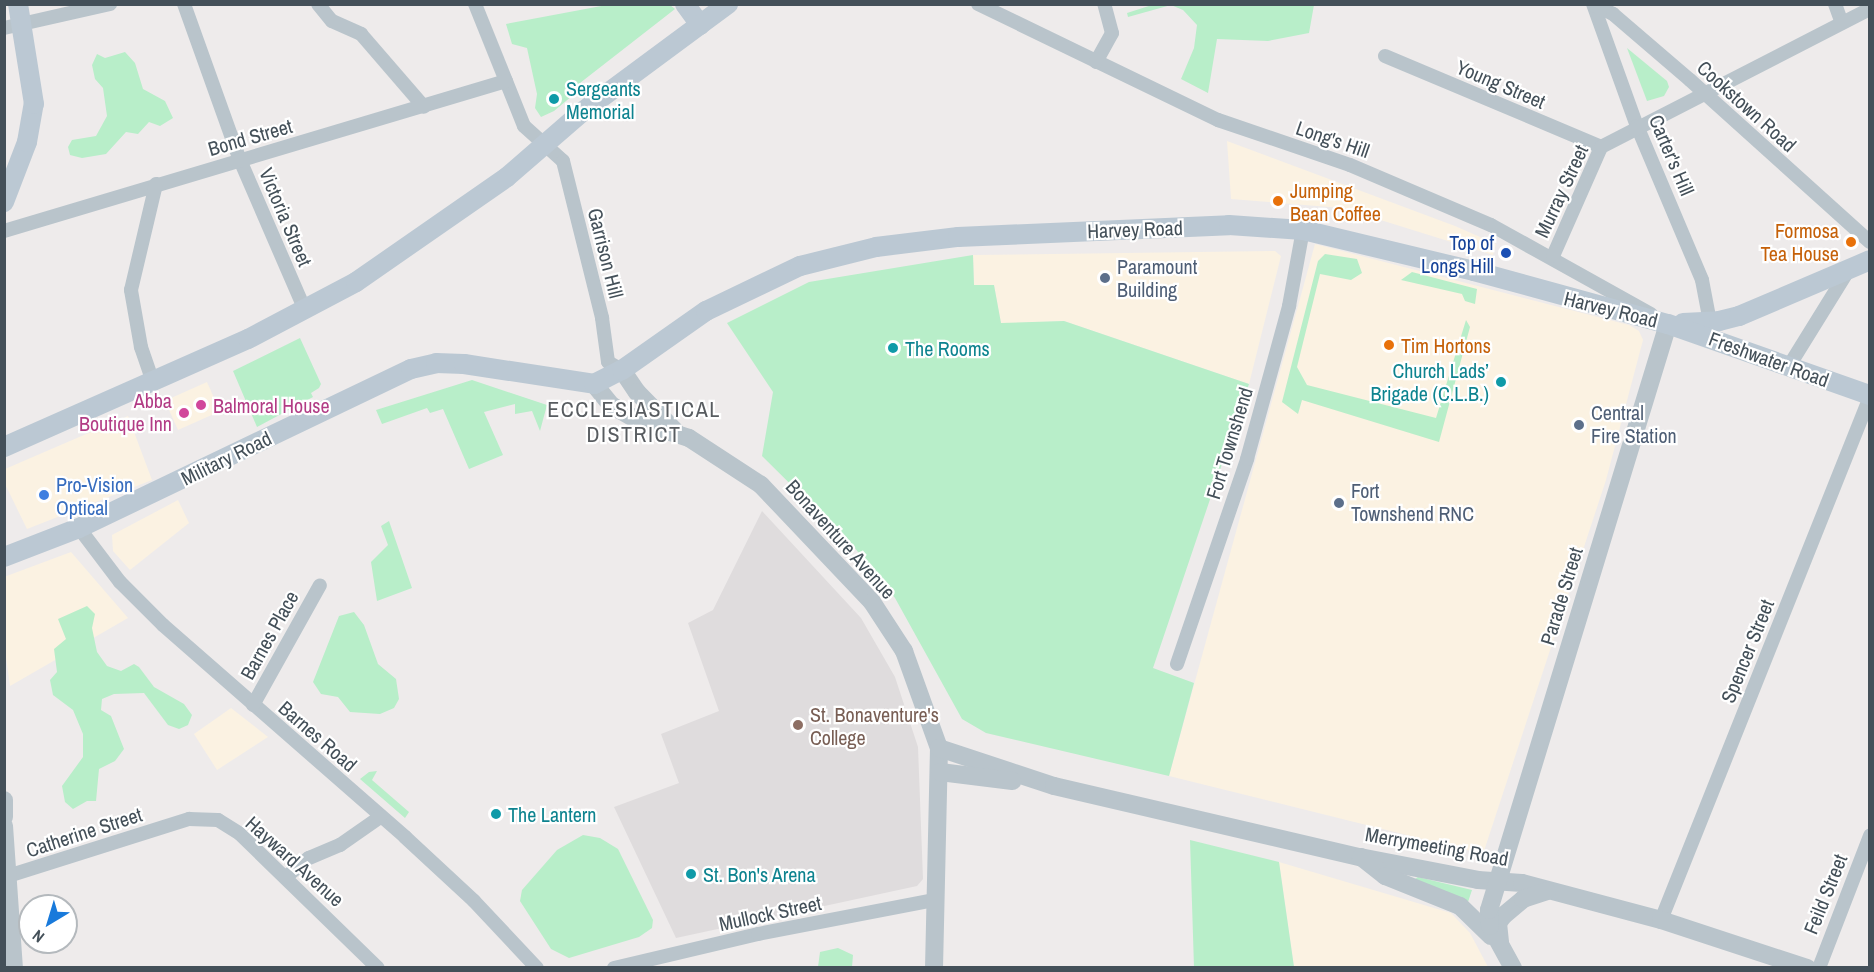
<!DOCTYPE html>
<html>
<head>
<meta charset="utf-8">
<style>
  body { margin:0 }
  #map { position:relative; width:1874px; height:972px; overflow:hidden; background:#eeebeb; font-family:"Archivo Narrow",sans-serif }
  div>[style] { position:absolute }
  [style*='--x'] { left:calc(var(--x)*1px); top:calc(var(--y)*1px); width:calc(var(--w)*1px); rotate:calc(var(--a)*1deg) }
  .commercial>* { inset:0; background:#fbf2e2; transform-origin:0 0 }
  .education>* { inset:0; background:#dfdcdd }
  .green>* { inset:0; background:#b8eec9 }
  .minor>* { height:14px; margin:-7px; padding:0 7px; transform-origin:7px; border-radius:7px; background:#b9c4cb }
  .tertiary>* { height:18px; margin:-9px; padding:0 9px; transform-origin:9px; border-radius:9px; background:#b9c4cb }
  .secondary>* { height:20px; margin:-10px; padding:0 10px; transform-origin:10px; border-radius:10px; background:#bbc8d3 }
  .dots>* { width:16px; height:16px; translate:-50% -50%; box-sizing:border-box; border:3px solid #fff; border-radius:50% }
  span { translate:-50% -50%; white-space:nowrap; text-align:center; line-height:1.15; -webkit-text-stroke:4.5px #fff; paint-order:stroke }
  .street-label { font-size:20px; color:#445059 }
  .culture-label { font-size:20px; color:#0d838f }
  .left { translate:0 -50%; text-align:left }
  .right { translate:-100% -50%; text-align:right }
  .food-label { font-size:20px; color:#c56008 }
  .transit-label { font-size:20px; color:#164399 }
  .service-label { font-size:20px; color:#4e5e75 }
  .hotel-label { font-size:20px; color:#b23c85 }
  .shop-label { font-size:20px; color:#366cbe }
  .education-label { font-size:20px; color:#785e54 }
  .quarter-label { font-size:22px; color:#585c60; letter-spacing:1.5px }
  .frame { position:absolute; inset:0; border:6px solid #445059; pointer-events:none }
  .north { position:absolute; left:18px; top:894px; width:60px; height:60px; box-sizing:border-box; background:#fff; border:2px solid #b4b9bd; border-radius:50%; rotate:218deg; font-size:16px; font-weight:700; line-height:24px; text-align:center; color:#445059 }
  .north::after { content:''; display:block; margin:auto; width:21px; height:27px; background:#197adb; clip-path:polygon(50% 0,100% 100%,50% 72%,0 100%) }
</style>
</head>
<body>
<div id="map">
  <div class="commercial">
    <div style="clip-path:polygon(1227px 141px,1455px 226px,1496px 244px,1493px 255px,1342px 208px,1231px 199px)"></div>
    <div style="clip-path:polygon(1315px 244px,1629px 325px,1639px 331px,1643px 340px,1606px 480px,1483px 854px,1169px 776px)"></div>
    <div style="clip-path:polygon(1275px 251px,1281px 256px,1249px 384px,1064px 321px,1001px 324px,994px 285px,974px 285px,973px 255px)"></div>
    <div style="left:207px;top:382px;width:32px;height:46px;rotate:66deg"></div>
    <div style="clip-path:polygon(128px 416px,152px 480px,27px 529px,5px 484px,5px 469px)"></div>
    <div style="clip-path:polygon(178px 500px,189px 523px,130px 570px,113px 551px,112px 535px)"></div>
    <div style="clip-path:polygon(71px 552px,128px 618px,10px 686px,4px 643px,4px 577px)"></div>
    <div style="clip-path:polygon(231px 708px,268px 737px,217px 770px,194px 734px)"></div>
    <div style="clip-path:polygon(1279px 862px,1451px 913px,1470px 933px,1488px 967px,1294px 967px)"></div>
  </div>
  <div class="education">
    <div style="clip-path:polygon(762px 511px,861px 618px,895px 677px,918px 747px,923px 879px,917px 886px,676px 938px,614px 807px,679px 783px,661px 734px,719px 711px,688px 623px,713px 610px)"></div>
  </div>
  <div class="green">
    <div style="clip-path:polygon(612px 4px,670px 5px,675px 9px,580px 83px,572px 96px,554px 111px,541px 117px,535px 108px,537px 94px,527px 48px,512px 44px,506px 24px)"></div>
    <div style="clip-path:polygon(1152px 5px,1152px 4px,1314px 5px,1309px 33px,1268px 41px,1217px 39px,1208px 93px,1181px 79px,1194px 48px,1197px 25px,1183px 10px,1171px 5px,1128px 17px,1127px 13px)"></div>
    <div style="clip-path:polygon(1627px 48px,1667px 81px,1669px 87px,1664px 96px,1647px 101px)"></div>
    <div style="clip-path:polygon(125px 52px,135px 63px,143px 89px,165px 101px,173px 118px,160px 126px,149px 122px,138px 134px,126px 132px,106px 154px,82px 158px,70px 155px,68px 147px,72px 140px,96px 136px,107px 116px,103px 88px,95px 79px,92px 65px,97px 54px,105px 58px)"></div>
    <div style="clip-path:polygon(1325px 254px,1357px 259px,1362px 273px,1351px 280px,1320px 274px,1297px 367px,1307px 385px,1436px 418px,1466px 320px,1470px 327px,1439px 442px,1302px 400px,1298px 414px,1282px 402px,1318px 261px)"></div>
    <div style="clip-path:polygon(973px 255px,974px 285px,994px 285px,1001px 323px,1064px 321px,1249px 384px,1153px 668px,1194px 683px,1169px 776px,986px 733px,962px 719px,895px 598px,854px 547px,762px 456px,773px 392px,727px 323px,809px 282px)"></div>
    <div style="clip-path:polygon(1412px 272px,1477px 289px,1475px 304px,1465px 301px,1462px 294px,1401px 280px)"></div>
    <div style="clip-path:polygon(300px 338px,321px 384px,319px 388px,311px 393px,313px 397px,257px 427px,233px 371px)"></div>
    <div style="clip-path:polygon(472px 380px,547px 405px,540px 431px,532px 411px,515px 414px,515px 404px,484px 412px,503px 455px,469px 469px,443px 409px,430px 413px,427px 408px,382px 424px,376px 410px)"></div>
    <div style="clip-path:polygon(389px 521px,412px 588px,377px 601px,371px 562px,388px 545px,381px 526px)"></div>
    <div style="clip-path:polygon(87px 606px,95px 614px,92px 628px,97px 652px,107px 666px,121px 671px,134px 664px,139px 667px,154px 687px,184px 704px,192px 715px,188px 725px,179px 729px,168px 725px,144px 693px,114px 694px,102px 699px,101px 710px,111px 716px,124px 749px,115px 761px,99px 769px,96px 801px,87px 801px,73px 809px,65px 802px,62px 786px,83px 757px,83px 734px,73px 710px,53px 695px,50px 680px,57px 672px,54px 649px,66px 639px,58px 619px)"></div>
    <div style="clip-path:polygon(354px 612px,364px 625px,378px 664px,396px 679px,399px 699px,394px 708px,380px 714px,350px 712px,338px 697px,321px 694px,313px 682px,339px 616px)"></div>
    <div style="clip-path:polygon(377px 771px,372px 780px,409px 812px,405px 818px,360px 779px,369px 772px)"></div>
    <div style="clip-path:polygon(583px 835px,600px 838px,618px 849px,653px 920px,652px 928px,639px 937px,569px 958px,551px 949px,520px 901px,522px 890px,557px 850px)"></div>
    <div style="clip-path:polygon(1190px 840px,1279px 862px,1294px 967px,1194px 967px)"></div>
    <div style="clip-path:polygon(1418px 877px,1472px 890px,1468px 902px,1415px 879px)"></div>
    <div style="clip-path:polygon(838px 948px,853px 955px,852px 967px,818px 967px,820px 952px)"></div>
  </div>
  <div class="minor">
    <div style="--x:184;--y:4;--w:166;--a:70.3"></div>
    <div style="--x:240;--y:160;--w:163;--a:66.6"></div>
    <div style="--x:318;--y:4;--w:22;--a:51"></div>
    <div style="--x:332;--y:21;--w:32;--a:24"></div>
    <div style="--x:361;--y:34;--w:96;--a:49.2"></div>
    <div style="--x:475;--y:4;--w:131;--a:68.1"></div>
    <div style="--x:524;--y:126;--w:52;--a:41.9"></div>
    <div style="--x:563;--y:161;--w:162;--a:76"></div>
    <div style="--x:602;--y:318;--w:44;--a:82.2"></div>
    <div style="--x:608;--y:362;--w:16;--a:30"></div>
    <div style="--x:978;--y:4;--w:267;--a:25.8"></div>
    <div style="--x:1218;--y:120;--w:139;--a:18.8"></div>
    <div style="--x:1350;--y:165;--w:153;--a:23.1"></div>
    <div style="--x:1491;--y:225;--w:183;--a:29.1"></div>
    <div style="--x:1593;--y:4;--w:130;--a:70.2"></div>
    <div style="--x:1637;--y:126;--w:167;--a:67.1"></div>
    <div style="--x:1702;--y:280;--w:43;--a:79.2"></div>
    <div style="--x:1835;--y:4;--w:20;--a:70"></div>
    <div style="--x:1594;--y:5;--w:21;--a:25"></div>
    <div style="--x:1613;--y:14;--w:101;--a:40.6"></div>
    <div style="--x:1690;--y:80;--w:242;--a:42"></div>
    <div style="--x:4;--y:28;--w:109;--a:-12.8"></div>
    <div style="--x:1385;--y:56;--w:234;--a:22.8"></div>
    <div style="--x:1096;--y:62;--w:33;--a:-61"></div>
    <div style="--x:1112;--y:33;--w:30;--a:-105"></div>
    <div style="--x:4;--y:231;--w:524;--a:-16.64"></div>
    <div style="--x:1553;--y:256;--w:119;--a:-66.2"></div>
    <div style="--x:1601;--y:147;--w:302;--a:-27.2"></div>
    <div style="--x:1789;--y:366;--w:112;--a:-58.2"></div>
    <div style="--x:153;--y:382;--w:37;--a:-109"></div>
    <div style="--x:141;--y:347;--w:58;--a:-100"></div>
    <div style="--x:131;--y:290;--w:109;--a:-76.7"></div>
    <div style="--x:79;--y:528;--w:68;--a:52.8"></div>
    <div style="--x:120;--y:582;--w:61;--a:45"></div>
    <div style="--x:163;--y:625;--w:322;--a:41.2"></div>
    <div style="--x:405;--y:837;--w:94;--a:42.8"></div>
    <div style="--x:474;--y:901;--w:92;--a:46.8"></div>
    <div style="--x:1177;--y:664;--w:217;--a:-71.1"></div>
    <div style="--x:1247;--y:459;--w:159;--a:-74.6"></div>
    <div style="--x:1289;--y:306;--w:77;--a:-79.6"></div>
    <div style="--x:253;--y:705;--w:137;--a:-60.8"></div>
    <div style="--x:8;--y:876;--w:190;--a:-17.5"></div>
    <div style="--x:189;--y:819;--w:29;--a:2"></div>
    <div style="--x:218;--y:820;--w:26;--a:32"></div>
    <div style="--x:240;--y:834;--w:192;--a:44.2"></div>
    <div style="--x:286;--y:877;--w:30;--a:-40"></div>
    <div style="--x:309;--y:858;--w:34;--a:-23"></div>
    <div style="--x:340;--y:845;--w:49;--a:-35"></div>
    <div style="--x:1661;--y:920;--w:563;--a:-68.22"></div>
    <div style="--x:614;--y:968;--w:148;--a:-13.3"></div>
    <div style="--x:758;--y:934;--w:180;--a:-10.9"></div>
    <div style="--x:1819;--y:968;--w:142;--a:-68.9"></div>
  </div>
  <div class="tertiary">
    <div style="--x:622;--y:370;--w:27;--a:56"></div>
    <div style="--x:637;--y:392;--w:54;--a:45.7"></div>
    <div style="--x:594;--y:384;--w:27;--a:51"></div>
    <div style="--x:611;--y:405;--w:36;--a:30"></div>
    <div style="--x:642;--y:423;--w:49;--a:17.7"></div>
    <div style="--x:689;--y:438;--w:86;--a:33.1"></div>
    <div style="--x:761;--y:485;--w:161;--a:46.5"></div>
    <div style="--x:872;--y:602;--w:59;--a:56.9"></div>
    <div style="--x:904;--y:651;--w:103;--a:70.2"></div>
    <div style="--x:939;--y:748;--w:220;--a:91.3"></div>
    <div style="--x:939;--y:748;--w:121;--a:18.3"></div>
    <div style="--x:1054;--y:786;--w:314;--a:13.1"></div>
    <div style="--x:1360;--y:857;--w:120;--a:11"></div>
    <div style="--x:1478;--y:880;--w:44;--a:3.9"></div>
    <div style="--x:1522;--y:883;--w:144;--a:14.9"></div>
    <div style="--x:1661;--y:920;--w:154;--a:18.2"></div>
    <div style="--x:940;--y:772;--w:73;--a:7.1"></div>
    <div style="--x:4;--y:800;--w:17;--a:90"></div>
    <div style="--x:4;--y:826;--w:142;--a:86"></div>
    <div style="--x:1361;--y:857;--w:31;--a:38"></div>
    <div style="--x:1385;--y:876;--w:81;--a:21.8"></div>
    <div style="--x:1460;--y:906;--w:43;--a:44.1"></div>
    <div style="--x:1500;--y:942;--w:19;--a:-96"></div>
    <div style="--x:1498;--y:923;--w:9;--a:-54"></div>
    <div style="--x:1503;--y:916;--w:26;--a:-40"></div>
    <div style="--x:1523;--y:899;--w:25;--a:-18"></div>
    <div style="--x:1513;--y:968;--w:48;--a:-118.7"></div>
    <div style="--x:1490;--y:926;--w:16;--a:-94"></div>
    <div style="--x:1489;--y:910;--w:613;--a:-73.01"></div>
  </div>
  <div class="secondary">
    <div style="--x:685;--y:4;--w:26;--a:54"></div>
    <div style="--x:4;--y:202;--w:64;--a:-69"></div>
    <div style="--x:27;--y:142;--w:39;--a:-80"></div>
    <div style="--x:34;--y:104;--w:101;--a:-99.1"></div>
    <div style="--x:1683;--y:323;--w:36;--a:-3"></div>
    <div style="--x:1719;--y:321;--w:21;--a:-14"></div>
    <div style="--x:1739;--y:316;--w:142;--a:-23.1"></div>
    <div style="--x:4;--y:447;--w:267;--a:-23.9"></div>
    <div style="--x:248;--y:339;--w:122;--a:-27.8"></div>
    <div style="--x:356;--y:282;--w:184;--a:-34.8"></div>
    <div style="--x:507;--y:177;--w:99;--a:-40.9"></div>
    <div style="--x:582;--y:112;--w:182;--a:-36.5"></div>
    <div style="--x:4;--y:557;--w:80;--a:-21.1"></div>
    <div style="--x:79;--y:528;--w:368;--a:-25.6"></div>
    <div style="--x:411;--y:369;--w:26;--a:-13"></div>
    <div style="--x:436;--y:363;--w:28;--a:2"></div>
    <div style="--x:464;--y:364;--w:132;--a:8.7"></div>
    <div style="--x:594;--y:384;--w:31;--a:-27"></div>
    <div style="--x:622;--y:370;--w:103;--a:-35.1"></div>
    <div style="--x:706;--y:311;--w:104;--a:-25.6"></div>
    <div style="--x:800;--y:266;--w:78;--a:-14"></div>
    <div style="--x:876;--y:247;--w:83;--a:-7"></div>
    <div style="--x:958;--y:237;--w:271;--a:-2.5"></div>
    <div style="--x:1229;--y:225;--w:74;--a:3.9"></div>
    <div style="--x:1303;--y:230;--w:176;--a:13.5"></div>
    <div style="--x:1474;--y:271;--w:201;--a:15.3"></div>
    <div style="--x:1668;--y:324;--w:214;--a:19.4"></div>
  </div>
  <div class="dots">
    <div style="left:554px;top:99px;background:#0f9aa8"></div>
    <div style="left:1278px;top:201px;background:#e8710a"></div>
    <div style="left:1851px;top:242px;background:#e8710a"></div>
    <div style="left:1506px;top:253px;background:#1a4fb4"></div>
    <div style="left:1105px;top:278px;background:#5c6f8a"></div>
    <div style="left:1389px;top:345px;background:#e8710a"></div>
    <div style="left:893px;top:348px;background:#0f9aa8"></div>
    <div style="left:1501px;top:382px;background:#0f9aa8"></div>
    <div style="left:201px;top:405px;background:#d1479c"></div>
    <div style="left:184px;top:413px;background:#d1479c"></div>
    <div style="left:1579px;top:425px;background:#5c6f8a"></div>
    <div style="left:44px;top:495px;background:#3f7fe0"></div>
    <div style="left:1339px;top:503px;background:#5c6f8a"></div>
    <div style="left:798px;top:725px;background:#8d6e63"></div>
    <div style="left:496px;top:814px;background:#0f9aa8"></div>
    <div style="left:691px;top:874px;background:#0f9aa8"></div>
  </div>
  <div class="street-label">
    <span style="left:1501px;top:84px;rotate:23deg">Young Street</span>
    <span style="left:1747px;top:106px;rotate:42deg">Cookstown Road</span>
    <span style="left:250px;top:137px;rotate:-16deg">Bond Street</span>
    <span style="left:1333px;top:139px;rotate:19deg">Long's Hill</span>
    <span style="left:1672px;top:155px;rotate:67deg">Carter's Hill</span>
    <span style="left:1561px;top:191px;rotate:-65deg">Murray Street</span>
    <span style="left:286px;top:217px;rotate:67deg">Victoria Street</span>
    <span style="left:1135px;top:229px;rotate:-2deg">Harvey Road</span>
    <span style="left:606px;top:253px;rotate:76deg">Garrison Hill</span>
    <span style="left:1611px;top:309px;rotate:14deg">Harvey Road</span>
    <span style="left:1769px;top:359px;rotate:20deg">Freshwater Road</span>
    <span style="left:1229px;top:443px;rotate:-73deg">Fort Townshend</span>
    <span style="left:226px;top:458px;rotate:-26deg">Military Road</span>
    <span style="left:841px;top:539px;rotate:48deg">Bonaventure Avenue</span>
    <span style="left:1561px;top:596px;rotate:-73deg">Parade Street</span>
    <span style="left:269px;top:635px;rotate:-61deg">Barnes Place</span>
    <span style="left:1747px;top:651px;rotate:-68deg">Spencer Street</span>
    <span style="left:318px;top:736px;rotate:41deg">Barnes Road</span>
    <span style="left:84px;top:832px;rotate:-18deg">Catherine Street</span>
    <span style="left:1437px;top:846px;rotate:10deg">Merrymeeting Road</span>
    <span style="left:295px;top:861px;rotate:42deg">Hayward Avenue</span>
    <span style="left:1825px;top:894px;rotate:-68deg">Feild Street</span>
    <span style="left:770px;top:913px;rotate:-12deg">Mullock Street</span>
  </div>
  <div class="culture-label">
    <span class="left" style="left:566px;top:100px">Sergeants<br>Memorial</span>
    <span class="left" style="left:905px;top:348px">The Rooms</span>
    <span class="right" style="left:1489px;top:382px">Church Lads’<br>Brigade (C.L.B.)</span>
    <span class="left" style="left:508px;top:814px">The Lantern</span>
    <span class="left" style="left:703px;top:874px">St. Bon's Arena</span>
  </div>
  <div class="food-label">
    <span class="left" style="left:1290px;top:202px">Jumping<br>Bean Coffee</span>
    <span class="right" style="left:1839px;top:242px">Formosa<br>Tea House</span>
    <span class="left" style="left:1401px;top:345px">Tim Hortons</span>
  </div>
  <div class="transit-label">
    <span class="right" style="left:1494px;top:254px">Top of<br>Longs Hill</span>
  </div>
  <div class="service-label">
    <span class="left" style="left:1117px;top:278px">Paramount<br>Building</span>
    <span class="left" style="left:1591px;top:424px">Central<br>Fire Station</span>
    <span class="left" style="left:1351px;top:502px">Fort<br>Townshend RNC</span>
  </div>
  <div class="hotel-label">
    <span class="right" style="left:172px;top:412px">Abba<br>Boutique Inn</span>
    <span class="left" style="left:213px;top:405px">Balmoral House</span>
  </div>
  <div class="shop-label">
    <span class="left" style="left:56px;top:496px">Pro-Vision<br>Optical</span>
  </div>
  <div class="education-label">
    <span class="left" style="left:810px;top:726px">St. Bonaventure's<br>College</span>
  </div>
  <div class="quarter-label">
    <span style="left:634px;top:422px">ECCLESIASTICAL<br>DISTRICT</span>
  </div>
  <div class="frame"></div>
  <div class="north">N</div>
</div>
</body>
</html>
